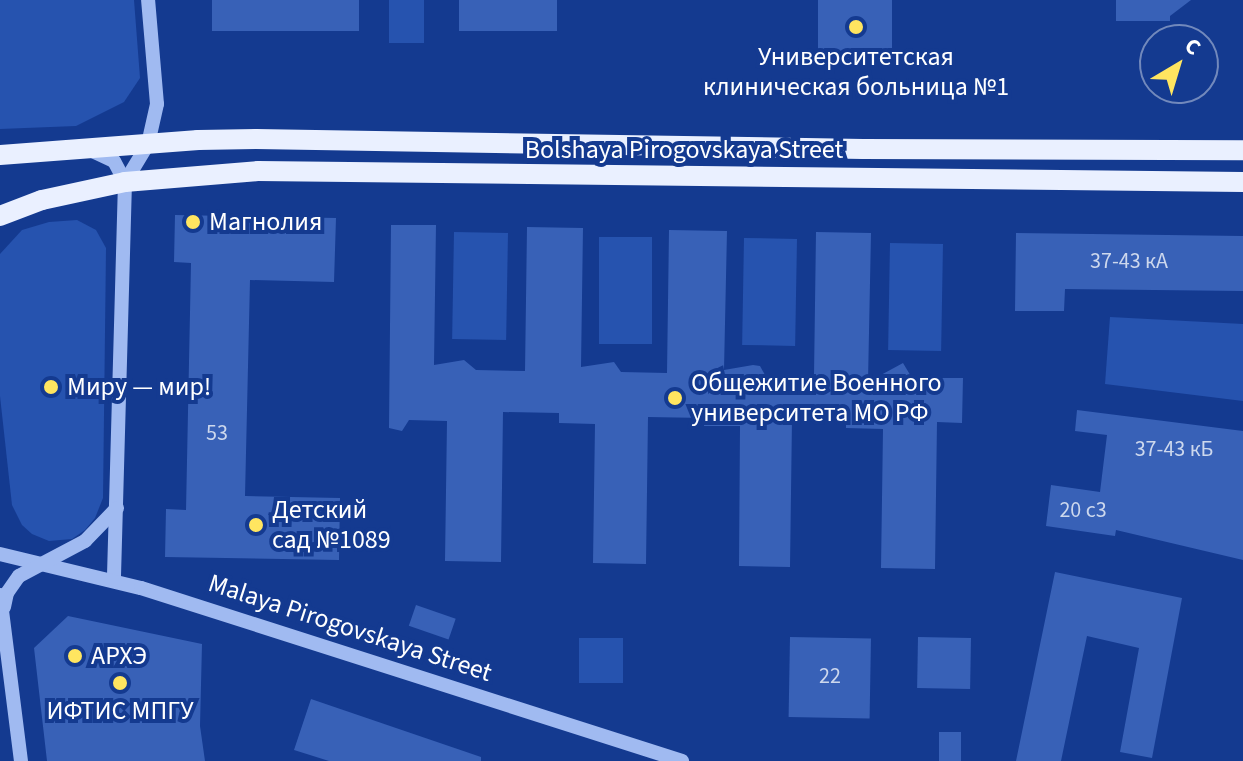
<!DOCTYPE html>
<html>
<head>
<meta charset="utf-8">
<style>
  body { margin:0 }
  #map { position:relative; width:1243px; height:761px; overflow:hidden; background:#143a90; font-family:"Source Sans 3",sans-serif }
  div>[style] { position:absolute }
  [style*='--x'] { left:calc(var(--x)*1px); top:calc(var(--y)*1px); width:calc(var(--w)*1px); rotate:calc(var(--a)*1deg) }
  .green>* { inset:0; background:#2653af; transform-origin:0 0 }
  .building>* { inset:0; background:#3861b7; transform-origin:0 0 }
  .minor>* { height:14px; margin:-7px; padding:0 7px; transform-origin:7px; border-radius:7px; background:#a0baf1 }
  .major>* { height:20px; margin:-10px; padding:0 10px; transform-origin:10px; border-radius:10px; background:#eaf0ff }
  .dots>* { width:22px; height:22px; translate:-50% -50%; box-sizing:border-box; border:4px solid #143a90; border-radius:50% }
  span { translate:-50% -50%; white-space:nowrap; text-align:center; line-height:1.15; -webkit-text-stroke:8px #143a90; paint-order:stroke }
  .number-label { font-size:22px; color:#cdd8ed }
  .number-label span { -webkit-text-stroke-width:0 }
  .poi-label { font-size:26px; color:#fff }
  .left { translate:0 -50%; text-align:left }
  .street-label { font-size:26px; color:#fff }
  .north { position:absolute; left:1139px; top:24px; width:80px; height:80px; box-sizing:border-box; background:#143a90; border:2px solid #7289bc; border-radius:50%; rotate:38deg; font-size:22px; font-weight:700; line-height:32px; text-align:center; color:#fff }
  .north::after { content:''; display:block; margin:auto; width:28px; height:36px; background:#ffe560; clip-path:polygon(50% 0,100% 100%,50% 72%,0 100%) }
</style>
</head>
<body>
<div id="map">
  <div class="green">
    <div style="clip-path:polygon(0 0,134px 0,140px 78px,124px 102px,76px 126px,0 129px)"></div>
    <div style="left:389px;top:0;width:35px;height:43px"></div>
    <div style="clip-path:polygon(77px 220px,96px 230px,106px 248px,103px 498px,95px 518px,85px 530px,72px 539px,49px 541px,32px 534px,22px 525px,12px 505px,0 396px,0 254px,22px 230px,49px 222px)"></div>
    <div style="left:454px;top:232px;width:54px;height:107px;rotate:1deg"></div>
    <div style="left:599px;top:237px;width:53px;height:107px"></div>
    <div style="left:744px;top:238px;width:53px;height:107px;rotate:1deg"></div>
    <div style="left:890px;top:243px;width:53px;height:107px;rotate:1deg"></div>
    <div style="clip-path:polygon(1110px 317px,1243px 324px,1243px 401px,1105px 384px)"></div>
    <div style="left:579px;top:638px;width:44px;height:45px"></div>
  </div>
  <div class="building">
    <div style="left:212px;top:0;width:147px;height:31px"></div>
    <div style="left:459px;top:0;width:98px;height:31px"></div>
    <div style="left:818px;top:0;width:74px;height:62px"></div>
    <div style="clip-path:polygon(1116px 0,1191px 0,1170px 16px,1170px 21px,1116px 21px)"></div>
    <div style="clip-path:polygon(175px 215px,336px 218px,334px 282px,250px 280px,245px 496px,340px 498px,339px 560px,165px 557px,166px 509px,186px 510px,191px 263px,174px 262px)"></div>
    <div style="clip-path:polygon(391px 225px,436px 225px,434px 365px,464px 360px,476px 370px,525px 371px,527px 227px,583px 228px,581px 367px,614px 362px,621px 372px,667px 373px,669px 230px,727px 231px,724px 370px,753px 365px,760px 366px,765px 375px,814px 376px,816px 232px,871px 233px,868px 382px,903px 363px,912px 378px,963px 378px,962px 423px,937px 422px,935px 569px,881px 568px,883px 429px,846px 428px,846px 420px,792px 419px,790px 567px,739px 566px,740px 426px,704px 426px,705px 418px,648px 417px,646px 564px,593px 563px,595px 424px,559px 423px,559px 413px,503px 412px,501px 562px,445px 561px,447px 421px,409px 420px,402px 431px,389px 428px)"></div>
    <div style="clip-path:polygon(1016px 233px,1243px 236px,1243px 291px,1065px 289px,1064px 311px,1015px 311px)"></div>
    <div style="clip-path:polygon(1077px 410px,1243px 431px,1243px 560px,1116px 530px,1115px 536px,1046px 526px,1051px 485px,1100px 492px,1107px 435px,1075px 431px)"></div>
    <div style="clip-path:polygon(1055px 572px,1182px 598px,1152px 758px,1120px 752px,1139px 648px,1087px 636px,1061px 761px,1016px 761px)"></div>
    <div style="left:416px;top:605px;width:42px;height:22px;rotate:19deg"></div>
    <div style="clip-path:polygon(68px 616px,202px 644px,200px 726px,205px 761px,47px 761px,34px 648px)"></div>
    <div style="left:790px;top:637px;width:81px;height:80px;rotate:1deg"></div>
    <div style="left:918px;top:637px;width:53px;height:51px;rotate:1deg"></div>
    <div style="clip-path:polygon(311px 699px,481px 757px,481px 761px,329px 761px,294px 750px)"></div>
    <div style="left:939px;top:732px;width:22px;height:29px"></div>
  </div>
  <div class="minor">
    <div style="--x:90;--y:150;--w:26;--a:25"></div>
    <div style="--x:114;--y:161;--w:24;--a:62"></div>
    <div style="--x:125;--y:182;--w:398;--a:91.6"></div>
    <div style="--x:125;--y:182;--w:44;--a:-58.8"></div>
    <div style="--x:148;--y:144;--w:41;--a:-77.3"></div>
    <div style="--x:157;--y:104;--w:104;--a:-94.9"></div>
    <div style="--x:0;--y:554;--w:145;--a:13.6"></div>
    <div style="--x:141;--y:588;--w:568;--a:17.73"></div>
    <div style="--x:0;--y:595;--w:167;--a:82.8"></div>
    <div style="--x:4;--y:607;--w:14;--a:-78"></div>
    <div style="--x:7;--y:593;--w:21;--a:-55"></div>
    <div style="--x:19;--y:576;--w:75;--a:-27.9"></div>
    <div style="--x:85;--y:541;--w:46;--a:-45.9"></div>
  </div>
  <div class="major">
    <div style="--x:0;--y:155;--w:199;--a:-4.3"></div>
    <div style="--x:198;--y:140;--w:58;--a:-1"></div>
    <div style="--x:256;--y:139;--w:607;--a:0.94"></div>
    <div style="--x:863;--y:149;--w:380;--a:0.2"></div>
    <div style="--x:0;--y:216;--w:45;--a:-20.9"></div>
    <div style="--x:42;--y:200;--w:85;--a:-12.2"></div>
    <div style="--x:125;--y:182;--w:133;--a:-4.7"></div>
    <div style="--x:258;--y:171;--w:985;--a:0.64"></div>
  </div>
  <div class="dots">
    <div style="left:856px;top:27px;background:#ffe560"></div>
    <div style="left:193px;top:222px;background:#ffe560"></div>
    <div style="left:51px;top:387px;background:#ffe560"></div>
    <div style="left:675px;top:398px;background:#ffe560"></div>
    <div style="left:256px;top:525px;background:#ffe560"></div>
    <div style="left:75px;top:656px;background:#ffe560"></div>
    <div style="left:120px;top:683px;background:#ffe560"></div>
  </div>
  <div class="number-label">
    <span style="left:1129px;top:262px">37-43 кА</span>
    <span style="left:217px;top:434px">53</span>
    <span style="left:1174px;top:450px">37-43 кБ</span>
    <span style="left:1083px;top:511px">20 с3</span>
    <span style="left:830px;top:677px">22</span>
  </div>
  <div class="poi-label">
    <span style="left:856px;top:72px">Университетская<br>клиническая больница №1</span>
    <span class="left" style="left:209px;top:222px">Магнолия</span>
    <span class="left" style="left:691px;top:398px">Общежитие Военного<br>университета МО РФ</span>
    <span class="left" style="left:67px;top:387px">Миру — мир!</span>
    <span class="left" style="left:272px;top:525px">Детский<br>сад №1089</span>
    <span class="left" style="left:91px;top:656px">АРХЭ</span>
    <span style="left:120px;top:711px">ИФТИС МПГУ</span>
  </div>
  <div class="street-label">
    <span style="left:684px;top:150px">Bolshaya Pirogovskaya Street</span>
    <span style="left:350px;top:628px;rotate:18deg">Malaya Pirogovskaya Street</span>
  </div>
  <div class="north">С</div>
</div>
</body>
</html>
